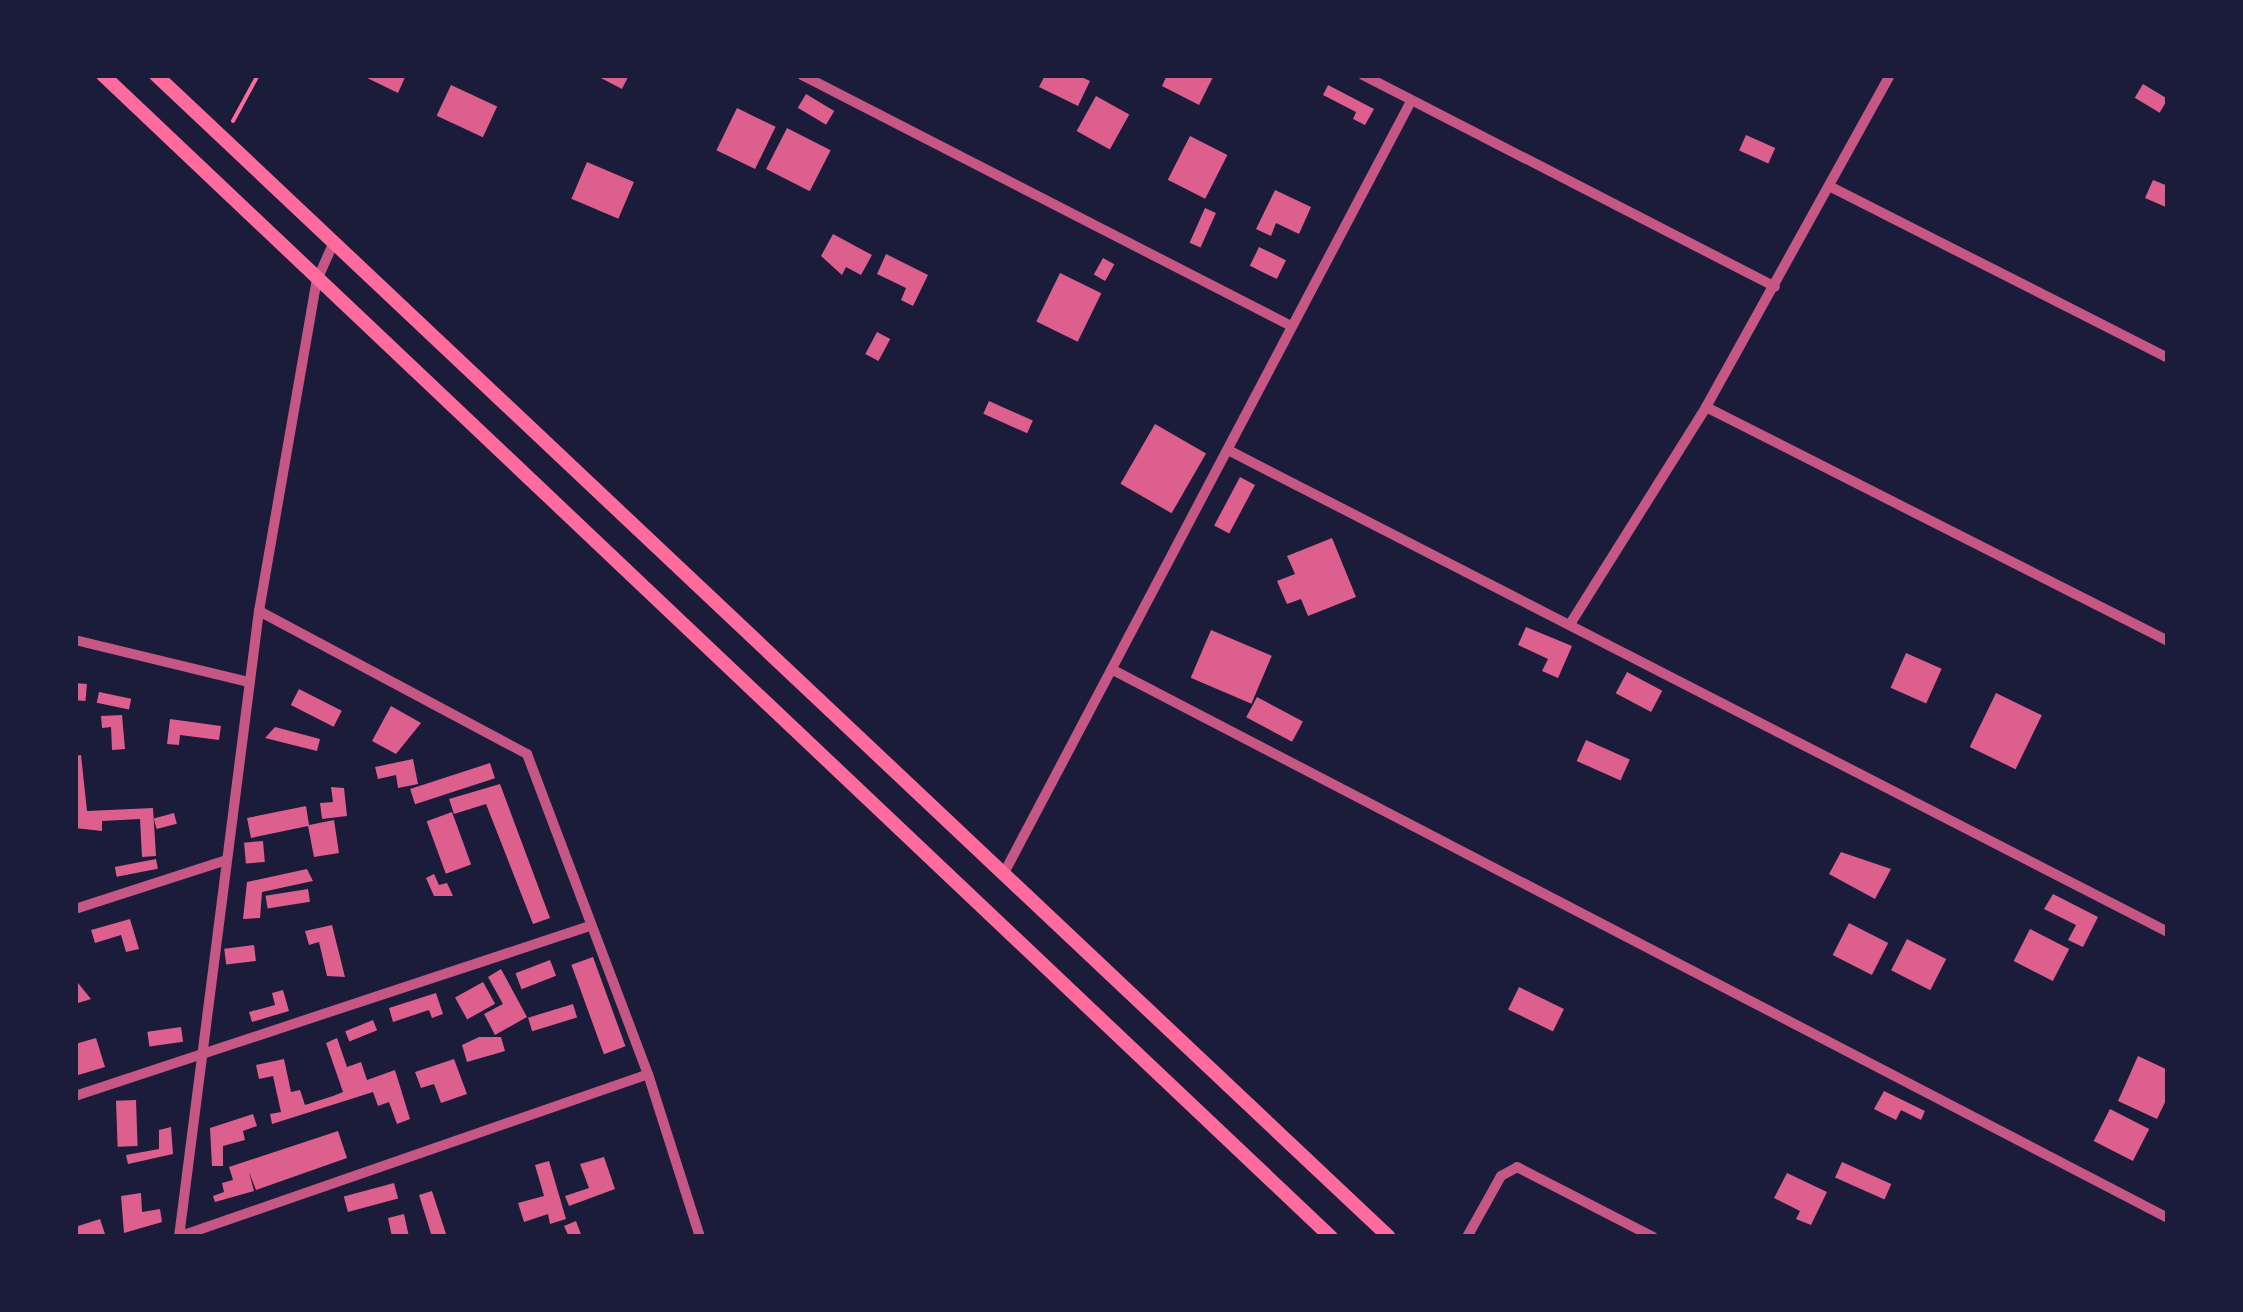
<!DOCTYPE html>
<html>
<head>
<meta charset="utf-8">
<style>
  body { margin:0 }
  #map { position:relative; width:2243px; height:1312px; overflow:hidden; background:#1b1b3a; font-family:"Sofia Sans Condensed",sans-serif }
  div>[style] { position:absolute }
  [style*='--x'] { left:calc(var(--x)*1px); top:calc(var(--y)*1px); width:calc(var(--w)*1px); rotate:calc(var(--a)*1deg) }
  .building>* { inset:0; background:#dd5f8e; transform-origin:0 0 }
  .path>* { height:4px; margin:-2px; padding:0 2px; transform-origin:2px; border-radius:2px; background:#ff6b9d }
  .minor>* { height:10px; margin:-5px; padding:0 5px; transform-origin:5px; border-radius:5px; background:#c65784 }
  .secondary>* { height:14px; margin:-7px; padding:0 7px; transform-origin:7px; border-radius:7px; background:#ff6b9d }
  span { translate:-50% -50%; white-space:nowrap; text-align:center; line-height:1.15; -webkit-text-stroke:8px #1b1b3a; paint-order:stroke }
  .frame { position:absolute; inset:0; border:78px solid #1b1b3a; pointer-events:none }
</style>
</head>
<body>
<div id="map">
  <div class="building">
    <div style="clip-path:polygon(361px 75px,406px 75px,398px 93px)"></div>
    <div style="clip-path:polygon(595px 75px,629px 75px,622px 89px)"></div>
    <div style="clip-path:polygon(1045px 75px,1077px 75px,1090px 81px,1078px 106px,1039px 87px)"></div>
    <div style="clip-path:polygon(1167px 75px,1214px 75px,1199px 105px,1162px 86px)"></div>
    <div style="left:2143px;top:84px;width:29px;height:16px;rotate:31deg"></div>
    <div style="left:451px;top:85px;width:51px;height:34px;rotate:25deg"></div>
    <div style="clip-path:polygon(1328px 85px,1374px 109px,1365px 125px,1353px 119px,1356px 112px,1323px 95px)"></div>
    <div style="left:806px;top:94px;width:33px;height:16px;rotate:31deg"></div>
    <div style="left:1096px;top:96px;width:38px;height:40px;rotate:29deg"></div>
    <div style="left:737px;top:108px;width:43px;height:47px;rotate:26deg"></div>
    <div style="left:787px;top:128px;width:49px;height:46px;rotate:27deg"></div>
    <div style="left:1746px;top:135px;width:32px;height:17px;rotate:24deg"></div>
    <div style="left:1190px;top:136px;width:42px;height:49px;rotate:27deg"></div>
    <div style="left:587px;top:162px;width:51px;height:40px;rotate:23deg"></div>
    <div style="clip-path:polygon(2153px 180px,2168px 186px,2168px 208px,2145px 198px)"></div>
    <div style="clip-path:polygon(1275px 190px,1311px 207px,1299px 234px,1276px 223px,1271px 236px,1256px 229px)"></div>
    <div style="left:1205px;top:208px;width:12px;height:38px;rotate:24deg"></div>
    <div style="clip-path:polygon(833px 234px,872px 255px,861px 275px,846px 267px,842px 275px,821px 256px)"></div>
    <div style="left:1259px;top:247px;width:30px;height:21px;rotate:26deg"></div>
    <div style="clip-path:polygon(886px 254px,928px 275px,913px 306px,901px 300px,906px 288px,877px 274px)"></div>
    <div style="left:1103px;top:258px;width:13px;height:19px;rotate:29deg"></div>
    <div style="left:1060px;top:273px;width:46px;height:54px;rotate:26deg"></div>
    <div style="left:877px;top:332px;width:15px;height:25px;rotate:28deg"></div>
    <div style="left:989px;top:401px;width:48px;height:14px;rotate:24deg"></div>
    <div style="left:1155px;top:424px;width:59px;height:69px;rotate:30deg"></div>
    <div style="left:1240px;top:477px;width:17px;height:55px;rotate:28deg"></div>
    <div style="clip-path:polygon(1332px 538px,1356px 597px,1308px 616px,1301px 599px,1287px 604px,1277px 581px,1295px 574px,1287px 556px)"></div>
    <div style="clip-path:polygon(1526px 627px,1572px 646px,1558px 678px,1542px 671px,1548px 659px,1518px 645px)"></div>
    <div style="left:1211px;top:630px;width:66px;height:52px;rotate:23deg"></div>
    <div style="left:1906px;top:653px;width:39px;height:38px;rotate:24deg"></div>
    <div style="left:1627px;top:672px;width:40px;height:24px;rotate:28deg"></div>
    <div style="left:75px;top:683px;width:12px;height:17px;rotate:5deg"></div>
    <div style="left:299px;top:689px;width:48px;height:18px;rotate:27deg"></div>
    <div style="left:99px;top:692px;width:33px;height:11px;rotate:12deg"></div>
    <div style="left:1996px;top:693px;width:51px;height:60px;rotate:26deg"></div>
    <div style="left:1257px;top:697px;width:52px;height:23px;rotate:28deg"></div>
    <div style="clip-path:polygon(391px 706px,421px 723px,396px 754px,372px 741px)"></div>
    <div style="clip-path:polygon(122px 715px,125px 749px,112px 750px,111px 727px,102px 728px,101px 716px)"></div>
    <div style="clip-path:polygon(170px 719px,221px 726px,219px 740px,180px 735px,179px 745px,167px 744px)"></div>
    <div style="clip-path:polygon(275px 727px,320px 739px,317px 751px,265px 738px)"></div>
    <div style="left:1586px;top:740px;width:48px;height:23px;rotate:24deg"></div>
    <div style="clip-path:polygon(81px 755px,87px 811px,153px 808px,156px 856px,142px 857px,140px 819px,102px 821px,102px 831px,75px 828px,75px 756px)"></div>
    <div style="clip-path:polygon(413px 759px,418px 784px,398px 788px,396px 775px,378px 779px,375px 767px)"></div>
    <div style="left:490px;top:763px;width:16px;height:84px;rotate:72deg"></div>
    <div style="clip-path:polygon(500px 784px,550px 918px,533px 924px,486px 804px,454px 814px,449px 799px)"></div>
    <div style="clip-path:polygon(331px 787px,344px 788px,347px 816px,322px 819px,320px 803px,333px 802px)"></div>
    <div style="clip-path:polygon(306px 806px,309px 825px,334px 820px,339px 853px,314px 857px,308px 826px,251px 838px,247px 818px)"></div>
    <div style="left:452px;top:812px;width:56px;height:27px;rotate:70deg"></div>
    <div style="left:174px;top:813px;width:11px;height:21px;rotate:75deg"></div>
    <div style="left:263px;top:841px;width:21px;height:19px;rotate:85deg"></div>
    <div style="clip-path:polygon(1841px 852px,1891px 869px,1875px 899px,1829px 874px)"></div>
    <div style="left:156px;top:859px;width:10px;height:42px;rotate:79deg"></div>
    <div style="clip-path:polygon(307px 869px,313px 881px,262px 892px,260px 918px,243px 919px,247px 882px)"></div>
    <div style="clip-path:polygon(434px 874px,439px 885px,447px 883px,453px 896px,434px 896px,426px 878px)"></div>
    <div style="left:308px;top:889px;width:13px;height:43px;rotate:81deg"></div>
    <div style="clip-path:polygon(2053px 894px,2098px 917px,2083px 947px,2068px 940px,2076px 925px,2044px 909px)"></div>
    <div style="clip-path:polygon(130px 919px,139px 949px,126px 952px,121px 935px,95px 943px,91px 930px)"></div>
    <div style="left:1849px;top:923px;width:44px;height:36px;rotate:27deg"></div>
    <div style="clip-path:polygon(332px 925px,345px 977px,327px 976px,319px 942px,309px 945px,305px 931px)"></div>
    <div style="left:2030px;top:929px;width:44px;height:36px;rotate:27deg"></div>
    <div style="left:1907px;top:939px;width:44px;height:35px;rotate:27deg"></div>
    <div style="left:254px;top:945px;width:16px;height:30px;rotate:83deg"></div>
    <div style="left:593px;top:957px;width:95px;height:23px;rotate:70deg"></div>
    <div style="left:550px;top:960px;width:17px;height:37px;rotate:69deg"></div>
    <div style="clip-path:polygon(501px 969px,527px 1017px,495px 1035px,484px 1014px,503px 1004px,488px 977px)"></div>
    <div style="left:483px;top:982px;width:25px;height:32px;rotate:61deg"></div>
    <div style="clip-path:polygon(78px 983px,91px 999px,75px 1004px,75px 984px)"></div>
    <div style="left:1519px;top:987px;width:50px;height:25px;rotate:26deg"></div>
    <div style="clip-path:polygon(283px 990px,289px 1011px,252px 1022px,249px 1012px,275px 1005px,272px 993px)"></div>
    <div style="clip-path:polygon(436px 993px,443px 1014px,432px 1018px,429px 1010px,393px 1022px,389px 1008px)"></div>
    <div style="left:573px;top:1004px;width:14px;height:47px;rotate:73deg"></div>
    <div style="left:373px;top:1020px;width:11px;height:30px;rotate:68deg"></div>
    <div style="left:181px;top:1027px;width:15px;height:34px;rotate:82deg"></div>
    <div style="clip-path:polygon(479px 1037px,501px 1037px,505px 1051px,467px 1062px,462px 1045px)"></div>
    <div style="clip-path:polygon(96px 1038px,105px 1067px,75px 1076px,75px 1044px)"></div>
    <div style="clip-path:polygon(337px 1038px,347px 1067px,361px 1062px,367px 1080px,395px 1070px,410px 1119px,397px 1124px,389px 1102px,378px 1106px,373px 1092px,272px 1124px,270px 1114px,281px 1112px,273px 1076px,259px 1079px,256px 1065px,284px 1059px,291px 1092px,300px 1090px,305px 1105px,333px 1096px,343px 1092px,326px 1043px)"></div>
    <div style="clip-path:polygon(2138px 1056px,2168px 1070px,2168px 1096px,2157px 1119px,2118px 1101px)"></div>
    <div style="clip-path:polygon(454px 1059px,467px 1094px,441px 1103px,434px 1084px,421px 1088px,415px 1072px)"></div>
    <div style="clip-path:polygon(1884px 1091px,1925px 1111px,1921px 1120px,1901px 1110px,1896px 1120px,1874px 1109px)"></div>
    <div style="left:136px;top:1100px;width:46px;height:20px;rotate:88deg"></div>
    <div style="left:2110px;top:1109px;width:44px;height:36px;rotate:27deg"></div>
    <div style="clip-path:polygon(253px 1114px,257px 1126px,243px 1131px,245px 1140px,223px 1146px,223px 1166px,212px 1166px,210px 1128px)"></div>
    <div style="clip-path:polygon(171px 1127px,173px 1154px,128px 1164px,126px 1155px,159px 1149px,159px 1130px)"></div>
    <div style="clip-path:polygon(338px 1131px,347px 1158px,256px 1190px,249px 1172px,254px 1191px,215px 1202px,213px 1196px,224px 1192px,222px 1183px,233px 1180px,229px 1167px)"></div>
    <div style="clip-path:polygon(604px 1157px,615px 1189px,569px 1206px,565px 1196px,589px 1188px,580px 1164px)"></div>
    <div style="clip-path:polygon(549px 1161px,566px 1219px,550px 1224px,548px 1214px,524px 1222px,518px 1203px,544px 1196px,535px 1165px)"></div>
    <div style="left:1842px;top:1162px;width:54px;height:17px;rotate:24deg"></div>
    <div style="clip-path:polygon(1787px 1173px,1827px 1192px,1811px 1225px,1796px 1219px,1800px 1211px,1774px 1198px)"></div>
    <div style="left:394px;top:1183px;width:16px;height:52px;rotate:75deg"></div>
    <div style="clip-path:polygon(432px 1191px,447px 1237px,432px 1237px,419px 1195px)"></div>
    <div style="clip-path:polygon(141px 1193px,142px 1212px,160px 1209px,162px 1222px,124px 1233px,121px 1196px)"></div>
    <div style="clip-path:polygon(404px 1214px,409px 1237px,392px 1237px,388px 1218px)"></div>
    <div style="clip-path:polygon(100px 1219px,106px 1237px,75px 1237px,75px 1227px)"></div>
    <div style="clip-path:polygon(576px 1221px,582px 1237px,569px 1237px,564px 1226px)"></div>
  </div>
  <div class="path">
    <div style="--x:233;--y:121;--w:52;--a:-61.5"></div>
  </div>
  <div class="minor">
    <div style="--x:802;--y:75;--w:550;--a:27.17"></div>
    <div style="--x:1363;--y:75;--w:463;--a:27.2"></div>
    <div style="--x:1833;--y:188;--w:376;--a:26.9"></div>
    <div style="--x:1706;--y:407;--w:518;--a:26.86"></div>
    <div style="--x:1230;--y:451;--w:1054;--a:27.15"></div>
    <div style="--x:259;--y:611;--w:304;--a:28.1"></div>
    <div style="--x:527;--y:754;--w:342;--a:69.3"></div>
    <div style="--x:648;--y:1074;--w:171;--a:72.3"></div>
    <div style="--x:1572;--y:621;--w:252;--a:-57.9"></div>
    <div style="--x:1706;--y:407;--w:380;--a:-61"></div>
    <div style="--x:75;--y:640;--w:178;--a:13.6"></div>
    <div style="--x:1113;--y:670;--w:1189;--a:27.45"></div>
    <div style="--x:1003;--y:875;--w:875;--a:-62.2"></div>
    <div style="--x:75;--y:909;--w:157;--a:-17.9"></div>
    <div style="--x:75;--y:1096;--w:542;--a:-18.27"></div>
    <div style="--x:178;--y:1237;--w:497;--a:-19.1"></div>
    <div style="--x:179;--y:1237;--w:631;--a:-82.72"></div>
    <div style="--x:259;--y:611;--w:336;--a:-80.1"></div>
    <div style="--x:317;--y:280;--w:37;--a:-66"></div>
    <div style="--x:1467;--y:1237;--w:70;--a:-60.9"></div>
    <div style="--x:1501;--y:1176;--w:18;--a:-29"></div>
    <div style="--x:1517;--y:1167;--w:153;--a:27.2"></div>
  </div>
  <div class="secondary">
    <div style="--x:103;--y:75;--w:1691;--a:43.42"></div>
    <div style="--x:156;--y:75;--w:1694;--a:43.3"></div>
  </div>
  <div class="frame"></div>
</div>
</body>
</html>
